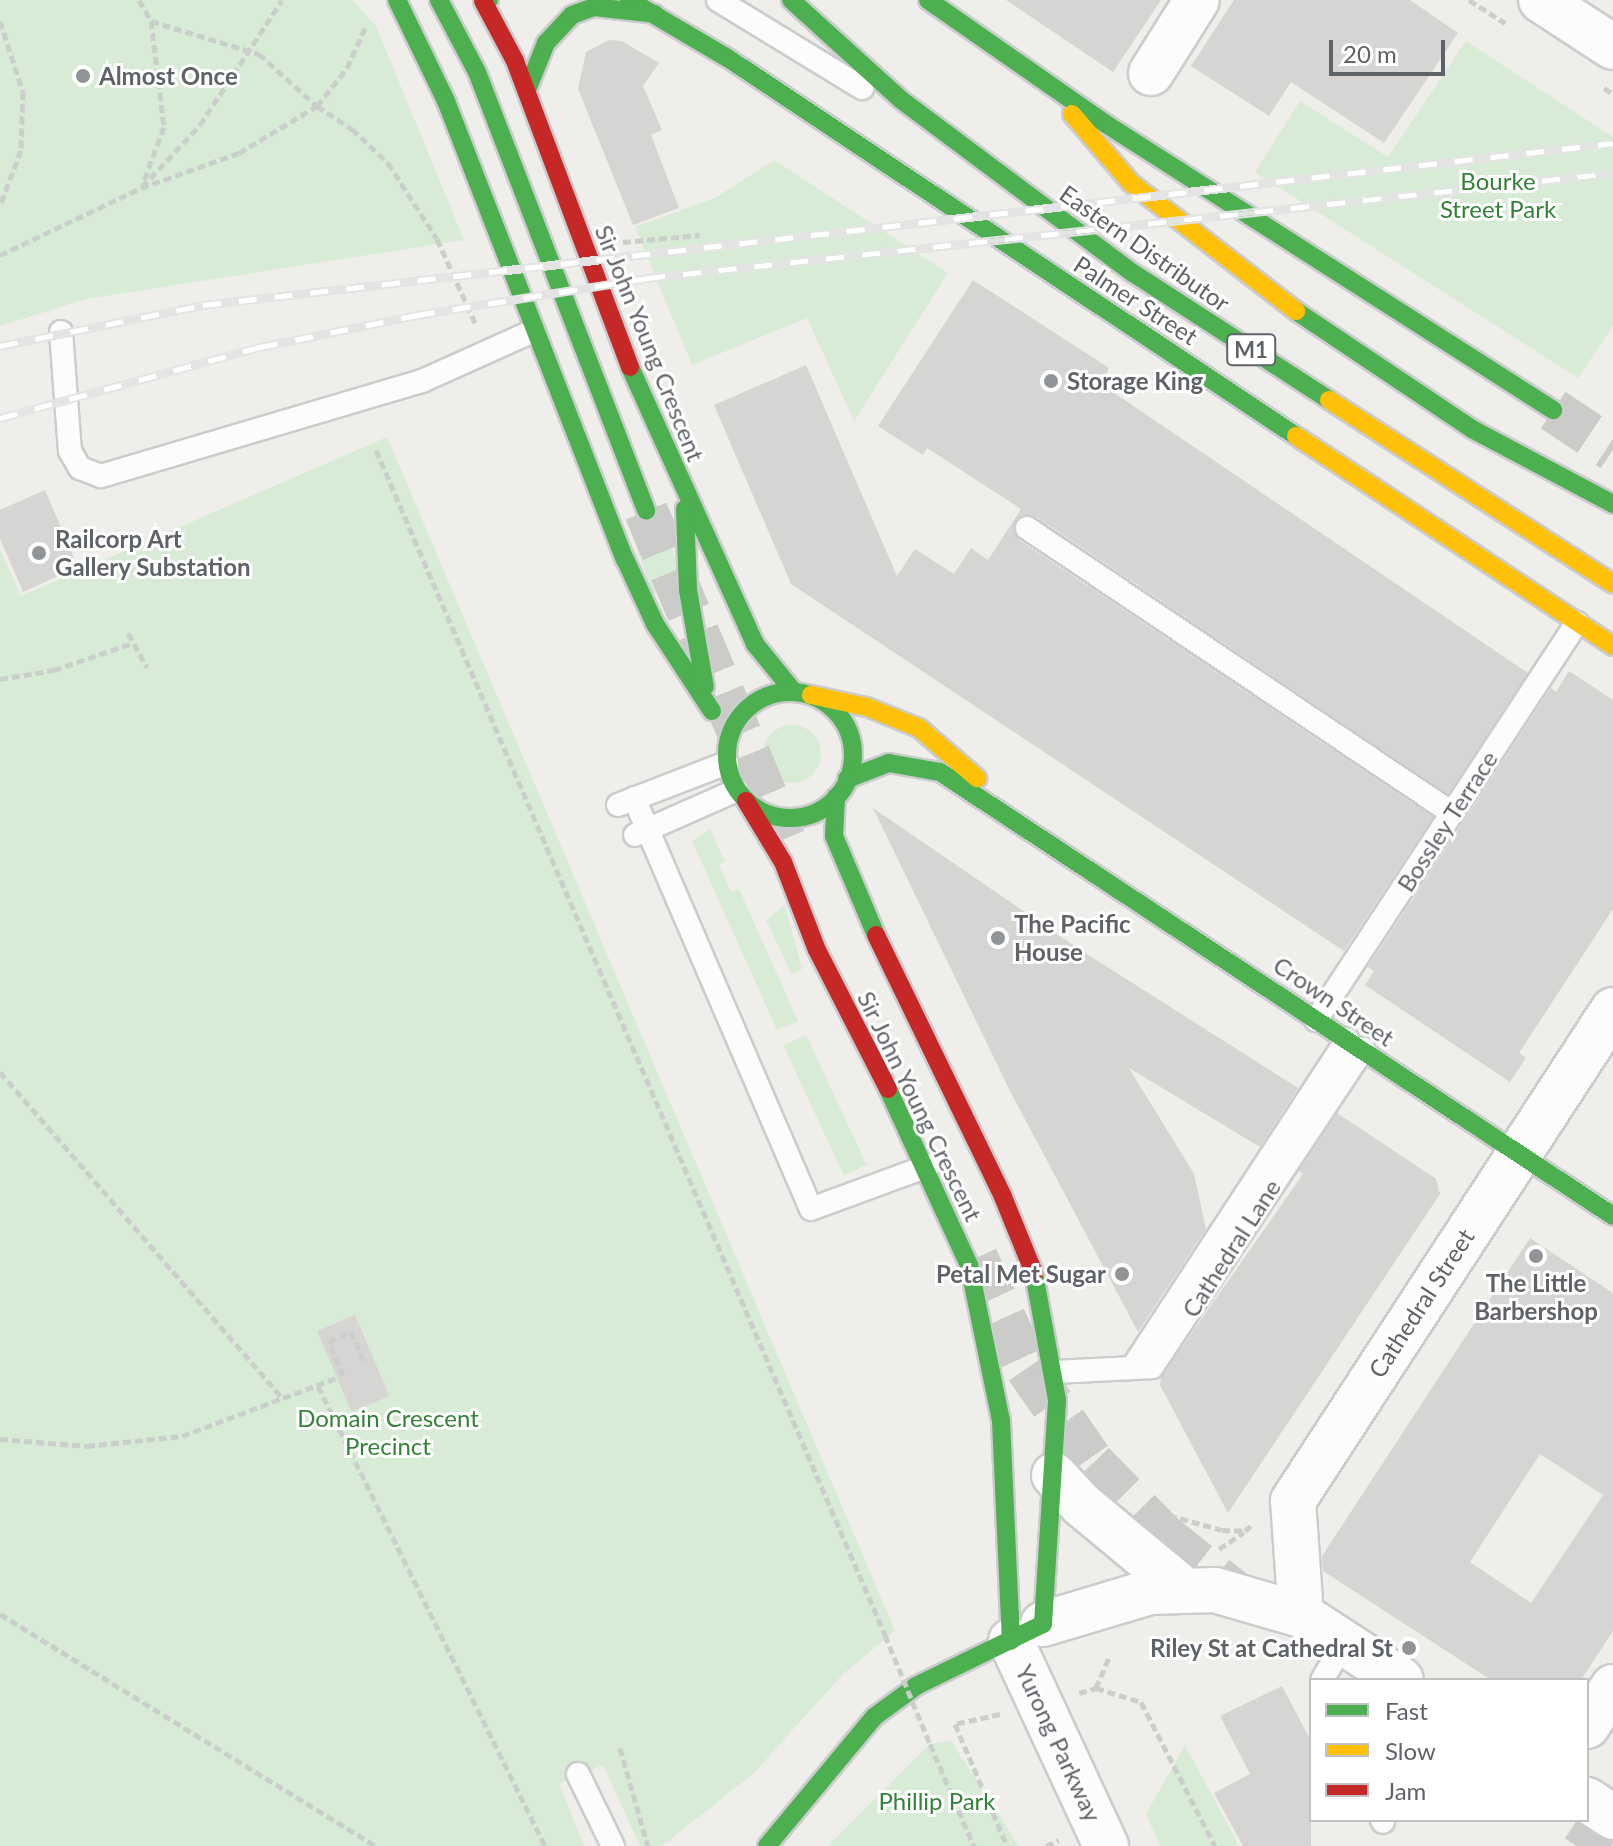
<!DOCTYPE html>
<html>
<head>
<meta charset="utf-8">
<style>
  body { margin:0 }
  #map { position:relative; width:1613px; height:1846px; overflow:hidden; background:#efeeea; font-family:Lato,sans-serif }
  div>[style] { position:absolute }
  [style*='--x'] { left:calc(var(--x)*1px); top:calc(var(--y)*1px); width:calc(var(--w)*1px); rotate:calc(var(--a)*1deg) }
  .green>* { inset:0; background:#d8ebd6; transform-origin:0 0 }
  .round { border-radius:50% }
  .building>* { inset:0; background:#d6d5d3; transform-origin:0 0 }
  .highway-tunnel>* { height:44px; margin-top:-22px; transform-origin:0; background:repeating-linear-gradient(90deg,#cbcbca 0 44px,transparent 0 66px) }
  .path>* { height:5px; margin-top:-2.5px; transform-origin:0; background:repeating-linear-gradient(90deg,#cacfcc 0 8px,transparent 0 12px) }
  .roads { filter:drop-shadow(2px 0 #cbcccc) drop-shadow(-2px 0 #cbcccc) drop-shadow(0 2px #cbcccc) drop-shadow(0 -2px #cbcccc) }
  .lane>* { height:22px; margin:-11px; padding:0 11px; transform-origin:11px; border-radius:11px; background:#fdfcfc }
  .street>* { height:44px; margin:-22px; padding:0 22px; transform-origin:22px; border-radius:22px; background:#fdfcfc }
  .fast>* { height:18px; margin:-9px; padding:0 9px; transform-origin:9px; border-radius:9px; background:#4caf50 }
  .fast>.ring { margin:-9px; padding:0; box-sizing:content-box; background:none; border:18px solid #4caf50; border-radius:50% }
  .slow>* { height:18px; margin:-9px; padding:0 9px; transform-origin:9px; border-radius:9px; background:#ffc107 }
  .jam>* { height:18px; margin:-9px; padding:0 9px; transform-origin:9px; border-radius:9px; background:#c62828 }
  .rail>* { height:9px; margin-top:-4.5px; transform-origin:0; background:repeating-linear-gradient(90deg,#fff 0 18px,#e4e4e4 0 36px); box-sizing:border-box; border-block:2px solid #e4e4e4 }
  .path-bridge>* { height:5px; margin-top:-2.5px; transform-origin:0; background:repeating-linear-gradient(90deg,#cacfcc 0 8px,transparent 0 12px) }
  .dots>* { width:22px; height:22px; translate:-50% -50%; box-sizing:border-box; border:4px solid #fff; border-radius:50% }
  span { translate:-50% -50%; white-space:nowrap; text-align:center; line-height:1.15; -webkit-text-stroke:6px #fff; paint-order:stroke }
  .shield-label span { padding:2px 6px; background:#fff; border:2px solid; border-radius:6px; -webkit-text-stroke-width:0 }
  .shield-label { font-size:22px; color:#5f6368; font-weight:700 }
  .poi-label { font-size:24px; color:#5f6368; font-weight:700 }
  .left { translate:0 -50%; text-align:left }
  .right { translate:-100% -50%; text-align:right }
  .park-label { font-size:24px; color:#348238 }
  .street-label { font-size:24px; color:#5f6368 }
  .legend { position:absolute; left:1309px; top:1678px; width:280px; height:144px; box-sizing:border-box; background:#fff; border:2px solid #bfc1c3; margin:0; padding:10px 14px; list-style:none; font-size:24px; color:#5f6368 }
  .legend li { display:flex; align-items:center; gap:16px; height:40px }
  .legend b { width:40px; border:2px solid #bfc1c3 }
  .scale { position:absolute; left:1329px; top:40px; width:116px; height:36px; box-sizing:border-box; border:4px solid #5f6368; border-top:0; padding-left:10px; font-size:24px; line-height:28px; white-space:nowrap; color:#5f6368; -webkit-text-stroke:6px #fff; paint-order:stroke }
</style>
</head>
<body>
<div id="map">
  <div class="green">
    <div style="clip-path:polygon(0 0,352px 0,376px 26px,464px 240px,86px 299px,0 326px)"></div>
    <div style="clip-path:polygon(1466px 41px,1613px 137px,1613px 326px,1578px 378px,1255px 172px,1300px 101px,1388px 157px)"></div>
    <div style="clip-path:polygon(774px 160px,948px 273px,854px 421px,807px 318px,692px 365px,635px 227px,715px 198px)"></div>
    <div style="clip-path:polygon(387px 437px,895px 1631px,843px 1674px,754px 1773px,662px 1846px,640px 1846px,603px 1765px,559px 1784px,584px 1846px,0 1846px,0 549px,21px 596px)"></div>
    <div style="clip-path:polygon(663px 505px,680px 583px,653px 594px,626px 519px)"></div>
    <div class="round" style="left:763px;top:725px;width:58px;height:58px"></div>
    <div style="clip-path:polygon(710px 829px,725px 862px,719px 865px,731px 892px,739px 889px,798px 1021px,777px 1030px,692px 841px)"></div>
    <div style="clip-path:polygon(785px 905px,802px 969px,792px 975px,766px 920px)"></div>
    <div style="left:806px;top:1035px;width:143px;height:25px;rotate:65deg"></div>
    <div style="clip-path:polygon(951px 1741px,1019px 1846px,828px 1846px,930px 1744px)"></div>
    <div style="clip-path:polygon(1185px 1745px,1239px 1846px,1160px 1846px,1146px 1814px)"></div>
  </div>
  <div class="building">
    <div style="clip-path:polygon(1006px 0,1161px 0,1113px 72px)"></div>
    <div style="clip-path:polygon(1234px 0,1410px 0,1458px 33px,1384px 143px,1291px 82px,1269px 116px,1191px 66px)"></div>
    <div style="clip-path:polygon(609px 40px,622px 41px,659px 63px,643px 86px,662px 130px,651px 135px,679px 208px,633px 225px,578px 89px,586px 52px)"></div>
    <div style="clip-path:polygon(973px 280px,1109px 368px,1101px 384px,1528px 673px,1448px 794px,1035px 516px,1022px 515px,1015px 521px,1019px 540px,1433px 817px,1344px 951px,791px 584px,714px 405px,806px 365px,897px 576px,915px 549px,954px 574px,971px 548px,988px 560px,1021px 509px,927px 448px,923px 455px,878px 426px)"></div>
    <div style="clip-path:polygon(45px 490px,78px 567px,23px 592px,0 539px,0 510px)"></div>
    <div style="clip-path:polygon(1569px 671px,1613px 700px,1613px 909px,1519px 1053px,1526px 1058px,1510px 1082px,1365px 985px,1374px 971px,1368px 967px,1551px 688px,1556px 692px)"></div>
    <div style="clip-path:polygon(873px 808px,1079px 949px,1298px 1088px,1260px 1147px,1129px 1068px,1194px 1174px,1206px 1229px,1138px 1332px,1010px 1091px)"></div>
    <div style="clip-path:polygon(1337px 1113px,1436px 1179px,1440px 1194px,1228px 1513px,1160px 1385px,1161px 1377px,1303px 1174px,1299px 1171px)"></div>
    <div style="clip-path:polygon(evenodd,1530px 1238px,1613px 1293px,1613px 1631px,1581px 1680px,1491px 1680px,1323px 1571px,1322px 1556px,1530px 1238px,1540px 1454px,1603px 1495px,1531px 1603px,1470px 1562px,1540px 1454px)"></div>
    <div style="left:355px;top:1315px;width:88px;height:41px;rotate:67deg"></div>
    <div style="clip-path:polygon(1282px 1686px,1311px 1741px,1311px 1846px,1243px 1846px,1214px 1793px,1250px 1774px,1220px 1716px)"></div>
  </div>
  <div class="highway-tunnel">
    <div style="--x:1553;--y:410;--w:72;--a:33.7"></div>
    <div style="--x:646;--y:511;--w:356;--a:67.2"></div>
    <div style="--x:976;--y:1258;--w:121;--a:65.1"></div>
    <div style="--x:1027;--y:1368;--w:116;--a:55.2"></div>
    <div style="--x:1093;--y:1463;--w:102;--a:45.8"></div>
    <div style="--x:1164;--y:1536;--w:112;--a:38.5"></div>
    <div style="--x:1577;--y:1820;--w:43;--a:33.7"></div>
  </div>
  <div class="path">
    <div style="--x:139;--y:0;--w:24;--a:60"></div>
    <div style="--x:151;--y:21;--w:107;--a:83"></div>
    <div style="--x:164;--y:127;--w:60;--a:110.6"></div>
    <div style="--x:1469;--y:0;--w:43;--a:32.6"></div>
    <div style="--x:0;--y:21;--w:75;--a:72.1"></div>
    <div style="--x:23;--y:92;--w:58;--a:92"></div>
    <div style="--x:21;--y:150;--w:60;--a:110.6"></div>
    <div style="--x:151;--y:21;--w:113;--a:17"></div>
    <div style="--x:259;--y:54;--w:78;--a:41.9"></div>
    <div style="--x:317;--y:106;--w:48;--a:-51.7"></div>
    <div style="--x:347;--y:68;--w:44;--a:-65.8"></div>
    <div style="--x:1604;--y:88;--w:11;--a:34"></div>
    <div style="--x:142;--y:187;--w:85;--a:-46.9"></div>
    <div style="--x:200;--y:125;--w:149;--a:-56.7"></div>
    <div style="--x:623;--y:242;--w:77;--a:-5.2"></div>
    <div style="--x:0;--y:255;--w:156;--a:-25.4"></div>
    <div style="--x:141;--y:188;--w:104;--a:-19.7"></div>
    <div style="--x:239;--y:153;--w:91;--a:-31.1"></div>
    <div style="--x:317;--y:106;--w:42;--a:33.3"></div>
    <div style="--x:352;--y:129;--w:50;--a:43.4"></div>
    <div style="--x:388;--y:163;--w:90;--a:57.2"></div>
    <div style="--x:437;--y:239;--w:94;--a:65.6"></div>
    <div style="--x:376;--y:450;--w:1290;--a:66.75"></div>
    <div style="--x:128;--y:633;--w:39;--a:61"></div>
    <div style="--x:0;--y:679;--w:55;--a:-9.5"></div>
    <div style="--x:54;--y:670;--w:83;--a:-18.9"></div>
    <div style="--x:0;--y:1072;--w:432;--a:49.1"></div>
    <div style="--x:343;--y:1376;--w:37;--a:-112"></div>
    <div style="--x:329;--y:1342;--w:25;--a:-27"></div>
    <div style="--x:351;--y:1331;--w:36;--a:67"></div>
    <div style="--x:318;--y:1386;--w:513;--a:63.73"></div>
    <div style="--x:0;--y:1439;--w:87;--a:4.6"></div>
    <div style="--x:87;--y:1446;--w:96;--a:-6"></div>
    <div style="--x:182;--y:1436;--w:165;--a:-20.6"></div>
    <div style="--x:1157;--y:1512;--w:67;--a:15.5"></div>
    <div style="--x:1222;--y:1530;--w:23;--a:2"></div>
    <div style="--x:1245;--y:1531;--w:12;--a:-42"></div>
    <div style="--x:1219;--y:1549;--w:30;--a:-34"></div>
    <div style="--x:0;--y:1614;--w:442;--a:31.7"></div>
    <div style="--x:1096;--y:1688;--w:47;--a:17.3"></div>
    <div style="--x:1141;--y:1702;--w:162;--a:62.8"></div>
    <div style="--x:1079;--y:1693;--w:18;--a:-16"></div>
    <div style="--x:1096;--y:1688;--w:36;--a:-67"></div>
    <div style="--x:1000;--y:1714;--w:46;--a:167.5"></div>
    <div style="--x:955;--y:1724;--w:133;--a:66.9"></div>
    <div style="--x:930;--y:1744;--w:111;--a:66.7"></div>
    <div style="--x:620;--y:1748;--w:102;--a:74.1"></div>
    <div style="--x:1046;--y:1846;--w:14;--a:-25"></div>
  </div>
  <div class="roads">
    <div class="lane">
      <div style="--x:718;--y:0;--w:169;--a:31.4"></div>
      <div style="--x:61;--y:332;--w:119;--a:85.7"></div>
      <div style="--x:70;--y:451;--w:20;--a:60"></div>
      <div style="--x:80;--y:468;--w:22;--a:21"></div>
      <div style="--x:101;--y:476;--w:335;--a:-16.5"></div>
      <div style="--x:422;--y:381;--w:122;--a:-24.2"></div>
      <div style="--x:1027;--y:528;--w:512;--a:33.85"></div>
      <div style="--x:634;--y:798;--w:447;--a:66.7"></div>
      <div style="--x:811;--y:1209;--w:125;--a:-20.2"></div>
      <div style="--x:618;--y:805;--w:117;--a:-21.1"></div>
      <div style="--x:635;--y:835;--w:111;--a:-23.8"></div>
      <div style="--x:1316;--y:1020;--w:475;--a:-56.7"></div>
      <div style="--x:1132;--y:1368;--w:393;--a:-56.8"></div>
      <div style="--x:1056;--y:1372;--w:96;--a:-3"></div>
      <div style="--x:1152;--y:1367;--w:382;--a:-56.4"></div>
      <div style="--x:1322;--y:1680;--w:43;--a:-59.3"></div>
      <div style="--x:578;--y:1774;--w:80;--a:64.1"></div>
      <div style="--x:1382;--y:1820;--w:2;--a:63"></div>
    </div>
    <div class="street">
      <div style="--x:1541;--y:0;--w:86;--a:33.1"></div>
      <div style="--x:1151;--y:73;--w:86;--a:-57.8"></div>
      <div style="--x:1054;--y:1475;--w:41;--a:47"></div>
      <div style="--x:1082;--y:1505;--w:130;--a:39.7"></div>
      <div style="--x:1301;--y:1615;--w:114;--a:-94"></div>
      <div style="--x:1293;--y:1501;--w:586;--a:-56.91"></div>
      <div style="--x:1043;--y:1624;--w:112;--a:-16.7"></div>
      <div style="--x:1150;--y:1592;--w:65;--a:-1.8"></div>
      <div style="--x:1215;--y:1590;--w:90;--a:16.2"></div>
      <div style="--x:1301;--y:1615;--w:119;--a:33"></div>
      <div style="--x:1011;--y:1641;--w:226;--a:65.1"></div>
      <div style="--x:1587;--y:1726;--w:47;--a:-56.3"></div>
      <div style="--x:1587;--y:1800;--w:31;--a:33"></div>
    </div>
    <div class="fast">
      <div style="--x:397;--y:0;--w:112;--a:64.1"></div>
      <div style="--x:446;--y:101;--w:492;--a:68.7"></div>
      <div style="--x:625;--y:559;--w:72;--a:65.2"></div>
      <div style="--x:655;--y:624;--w:104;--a:56.8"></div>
      <div style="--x:439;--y:0;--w:81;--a:62.2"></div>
      <div style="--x:477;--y:72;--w:470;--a:68.9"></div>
      <div style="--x:483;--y:0;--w:6;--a:0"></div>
      <div style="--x:629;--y:0;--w:116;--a:30.5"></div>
      <div style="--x:729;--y:59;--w:681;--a:33.62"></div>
      <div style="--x:791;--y:0;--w:147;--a:42.2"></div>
      <div style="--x:900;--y:99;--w:291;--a:36.8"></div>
      <div style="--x:1133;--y:273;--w:234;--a:32.9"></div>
      <div style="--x:928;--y:0;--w:217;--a:34.9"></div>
      <div style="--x:1106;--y:124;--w:531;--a:32.61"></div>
      <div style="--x:527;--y:90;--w:51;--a:-68"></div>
      <div style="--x:546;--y:43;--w:38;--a:-47"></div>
      <div style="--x:572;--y:15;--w:23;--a:-20"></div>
      <div style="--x:594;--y:7;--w:61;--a:6.5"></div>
      <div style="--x:1296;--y:311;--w:212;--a:33.8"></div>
      <div style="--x:1472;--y:429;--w:160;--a:28"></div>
      <div style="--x:630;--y:367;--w:304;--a:65.7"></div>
      <div style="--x:755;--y:644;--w:62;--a:50.9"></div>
      <div style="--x:685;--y:509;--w:81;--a:87.9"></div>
      <div style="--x:688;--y:590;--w:98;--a:80.1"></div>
      <div class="ring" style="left:727px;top:692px;width:108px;height:108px"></div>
      <div style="--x:847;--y:779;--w:45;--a:-20.9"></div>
      <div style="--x:889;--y:763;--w:52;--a:10"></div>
      <div style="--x:940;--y:772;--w:806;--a:33.41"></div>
      <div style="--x:836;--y:797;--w:39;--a:93"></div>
      <div style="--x:834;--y:836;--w:108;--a:67"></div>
      <div style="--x:888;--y:1089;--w:194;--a:65.3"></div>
      <div style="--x:969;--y:1265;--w:159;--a:78.4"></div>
      <div style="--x:1001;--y:1421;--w:220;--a:87.4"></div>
      <div style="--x:767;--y:1846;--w:168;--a:-50.3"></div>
      <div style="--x:874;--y:1717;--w:52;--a:-36.4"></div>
      <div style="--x:916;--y:1686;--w:141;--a:-26"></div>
      <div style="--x:1043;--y:1624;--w:224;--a:-86.4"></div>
      <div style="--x:1057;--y:1400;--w:129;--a:-100.3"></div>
    </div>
    <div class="slow">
      <div style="--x:1072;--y:114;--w:91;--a:49.5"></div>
      <div style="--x:1131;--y:183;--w:209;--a:37.8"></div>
      <div style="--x:1329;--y:400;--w:338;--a:32.9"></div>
      <div style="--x:1296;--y:436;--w:380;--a:33.5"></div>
      <div style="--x:811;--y:695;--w:57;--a:12.1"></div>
      <div style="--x:867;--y:707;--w:56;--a:22"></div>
      <div style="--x:919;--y:728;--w:77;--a:40.8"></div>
    </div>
    <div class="jam">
      <div style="--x:483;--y:1;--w:68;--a:61.9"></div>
      <div style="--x:515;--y:61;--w:327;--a:69.4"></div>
      <div style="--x:746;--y:801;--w:71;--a:58.8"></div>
      <div style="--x:783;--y:862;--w:94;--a:68.9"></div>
      <div style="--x:817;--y:950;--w:156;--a:62.9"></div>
      <div style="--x:876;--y:935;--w:291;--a:64.1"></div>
      <div style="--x:1003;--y:1197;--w:82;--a:67.8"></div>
    </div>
  </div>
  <div class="rail">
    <div style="--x:0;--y:346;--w:207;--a:-11.4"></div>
    <div style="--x:203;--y:305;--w:1419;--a:-6.55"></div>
    <div style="--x:0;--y:418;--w:270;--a:-15.3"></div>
    <div style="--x:260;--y:347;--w:160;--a:-11.5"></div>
    <div style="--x:417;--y:315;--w:233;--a:-9.1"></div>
    <div style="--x:647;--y:278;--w:972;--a:-6.2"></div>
  </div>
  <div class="path-bridge">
    <div style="--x:885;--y:1635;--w:118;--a:67.6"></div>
  </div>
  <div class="dots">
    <div style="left:83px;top:76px;background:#919496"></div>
    <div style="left:1051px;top:381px;background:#919496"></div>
    <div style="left:39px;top:553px;background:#919496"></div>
    <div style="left:998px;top:938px;background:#919496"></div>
    <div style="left:1536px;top:1256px;background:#919496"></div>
    <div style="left:1122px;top:1274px;background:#919496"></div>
    <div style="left:1409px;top:1648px;background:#919496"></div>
  </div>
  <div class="shield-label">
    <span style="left:1251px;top:350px">M1</span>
  </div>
  <div class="poi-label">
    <span class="left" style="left:99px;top:76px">Almost Once</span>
    <span class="left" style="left:1067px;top:381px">Storage King</span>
    <span class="left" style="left:55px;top:553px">Railcorp Art<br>Gallery Substation</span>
    <span class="left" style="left:1014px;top:938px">The Pacific<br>House</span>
    <span class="right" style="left:1106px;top:1274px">Petal Met Sugar</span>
    <span style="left:1536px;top:1297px">The Little<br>Barbershop</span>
    <span class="right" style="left:1393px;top:1648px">Riley St at Cathedral St</span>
  </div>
  <div class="park-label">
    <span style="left:1498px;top:195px">Bourke<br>Street Park</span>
    <span style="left:388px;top:1432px">Domain Crescent<br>Precinct</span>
    <span style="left:937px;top:1801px">Phillip Park</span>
  </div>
  <div class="street-label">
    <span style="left:1145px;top:248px;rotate:35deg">Eastern Distributor</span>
    <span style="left:1136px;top:300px;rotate:33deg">Palmer Street</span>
    <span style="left:650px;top:343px;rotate:68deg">Sir John Young Crescent</span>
    <span style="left:1447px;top:821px;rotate:-57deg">Bossley Terrace</span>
    <span style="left:1334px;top:1001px;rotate:34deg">Crown Street</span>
    <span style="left:920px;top:1106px;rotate:64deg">Sir John Young Crescent</span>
    <span style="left:1231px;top:1248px;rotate:-57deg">Cathedral Lane</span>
    <span style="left:1421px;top:1303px;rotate:-57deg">Cathedral Street</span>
    <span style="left:1059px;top:1743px;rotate:65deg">Yurong Parkway</span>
  </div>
  <ul class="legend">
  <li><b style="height:10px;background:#4caf50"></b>Fast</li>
  <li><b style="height:10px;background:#ffc107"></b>Slow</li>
  <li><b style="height:10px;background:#c62828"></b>Jam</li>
  </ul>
  <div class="scale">20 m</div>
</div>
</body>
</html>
